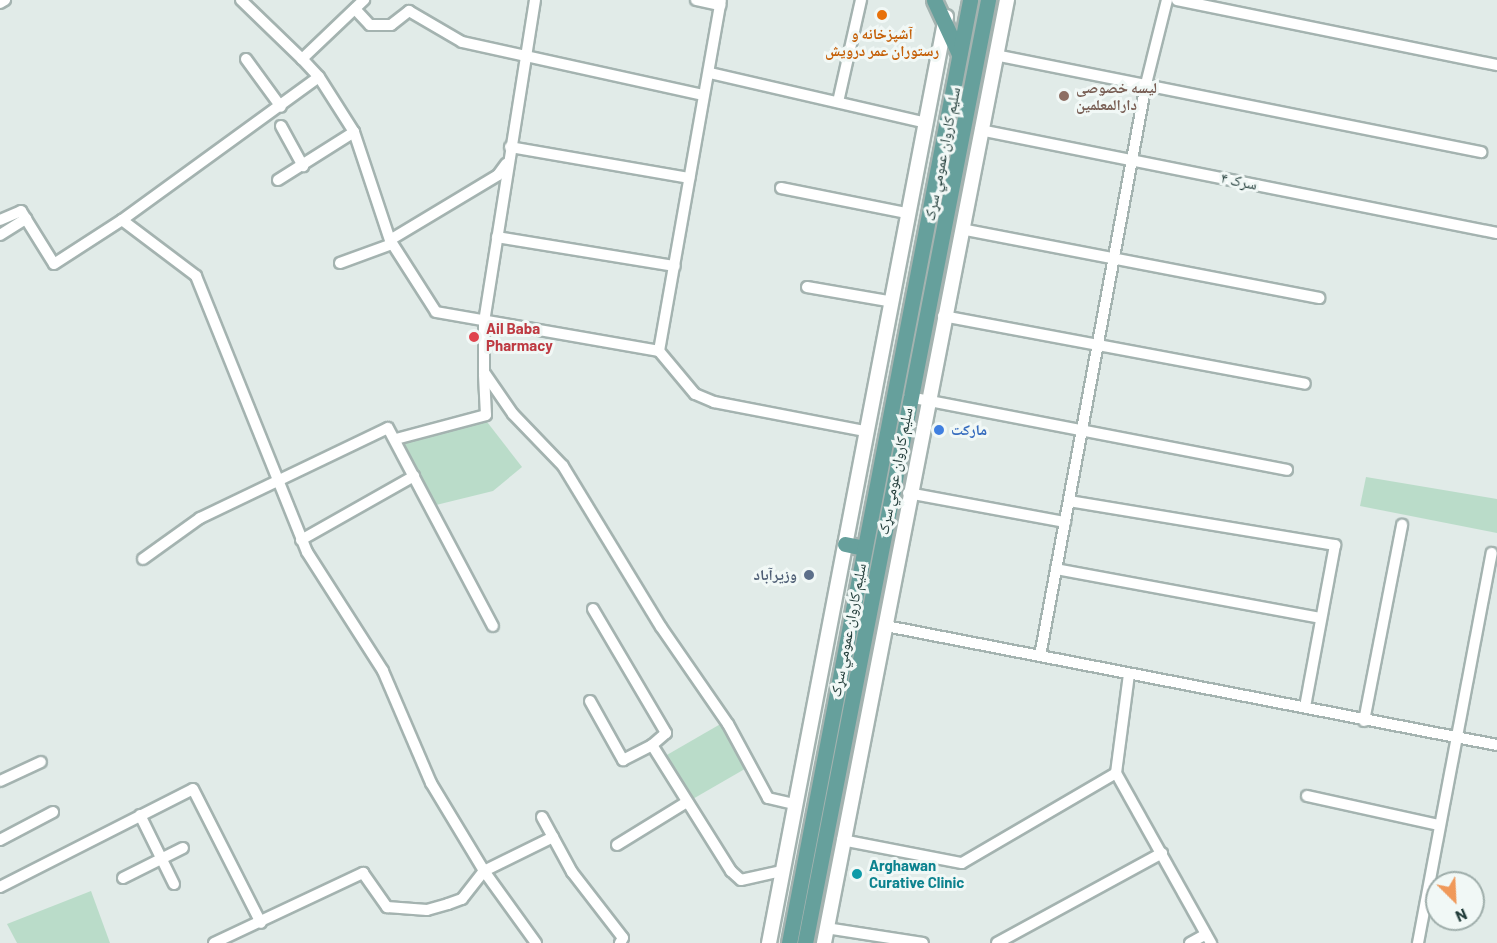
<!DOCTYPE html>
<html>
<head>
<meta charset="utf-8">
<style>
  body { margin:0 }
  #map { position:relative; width:1497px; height:943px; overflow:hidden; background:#e1ebe8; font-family:Barlow,"Noto Naskh Arabic",sans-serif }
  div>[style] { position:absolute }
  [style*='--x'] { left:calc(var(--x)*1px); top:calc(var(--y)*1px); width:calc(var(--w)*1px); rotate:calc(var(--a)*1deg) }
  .green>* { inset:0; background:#badcc9; transform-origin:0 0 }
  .roads { filter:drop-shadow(2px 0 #a4b3b0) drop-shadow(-2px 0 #a4b3b0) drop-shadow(0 2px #a4b3b0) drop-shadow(0 -2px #a4b3b0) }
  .street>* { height:10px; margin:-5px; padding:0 5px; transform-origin:5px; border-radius:5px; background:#fff }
  .secondary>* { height:14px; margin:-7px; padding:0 7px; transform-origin:7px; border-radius:7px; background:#fff }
  .primary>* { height:15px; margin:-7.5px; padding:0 7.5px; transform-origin:7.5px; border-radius:7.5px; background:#66a09c }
  .dots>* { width:16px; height:16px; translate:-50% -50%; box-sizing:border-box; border:3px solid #f1f8f6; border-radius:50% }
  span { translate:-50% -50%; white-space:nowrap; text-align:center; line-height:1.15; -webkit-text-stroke:6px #f1f8f6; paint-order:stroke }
  .food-label { font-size:15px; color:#c56008; font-weight:700 }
  .education-label { font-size:15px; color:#785e54; font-weight:700 }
  .left { translate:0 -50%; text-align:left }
  .street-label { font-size:15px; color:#213c39 }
  .health-label { font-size:15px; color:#be3a42; font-weight:700 }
  .shop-label { font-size:15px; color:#366cbe; font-weight:700 }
  .service-label { font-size:15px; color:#4e5e75; font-weight:700 }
  .right { translate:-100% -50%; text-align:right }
  .culture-label { font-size:15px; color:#0d838f; font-weight:700 }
  .north { position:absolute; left:1425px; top:871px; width:60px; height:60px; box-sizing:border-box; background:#f1f8f6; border:2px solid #9eadaa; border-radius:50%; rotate:156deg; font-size:16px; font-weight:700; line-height:24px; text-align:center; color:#213c39 }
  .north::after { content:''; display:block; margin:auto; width:21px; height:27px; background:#f0995a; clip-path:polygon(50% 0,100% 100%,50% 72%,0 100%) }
</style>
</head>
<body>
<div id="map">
  <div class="green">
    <div style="clip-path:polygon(484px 418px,522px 467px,493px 491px,432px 506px,399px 443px)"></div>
    <div style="clip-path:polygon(1366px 477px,1497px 499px,1497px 533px,1360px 506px)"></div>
    <div style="left:724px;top:722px;width:51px;height:68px;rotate:60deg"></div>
    <div style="clip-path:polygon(91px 891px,110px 943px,17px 943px,7px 924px)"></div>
  </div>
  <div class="roads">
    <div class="street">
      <div style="--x:241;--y:0;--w:85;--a:44"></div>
      <div style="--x:302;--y:59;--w:86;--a:-43.6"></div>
      <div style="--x:535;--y:0;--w:326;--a:99"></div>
      <div style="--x:484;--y:322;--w:50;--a:90"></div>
      <div style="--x:484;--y:372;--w:51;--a:55.4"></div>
      <div style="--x:513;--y:414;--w:72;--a:46.1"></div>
      <div style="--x:563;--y:466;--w:188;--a:58.7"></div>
      <div style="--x:661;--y:627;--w:118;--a:55.4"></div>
      <div style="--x:728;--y:724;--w:84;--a:61.6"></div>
      <div style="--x:768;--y:798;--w:26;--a:13"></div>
      <div style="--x:696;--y:0;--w:25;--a:12"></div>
      <div style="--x:1177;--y:0;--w:327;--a:11.5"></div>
      <div style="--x:0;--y:3;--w:6;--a:-31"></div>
      <div style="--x:355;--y:9;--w:22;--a:47"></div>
      <div style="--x:370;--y:25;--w:21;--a:0"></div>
      <div style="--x:391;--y:25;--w:23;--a:-38"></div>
      <div style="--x:409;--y:11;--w:61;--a:30.3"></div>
      <div style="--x:462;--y:42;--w:247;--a:12.4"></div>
      <div style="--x:995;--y:55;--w:496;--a:11.3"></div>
      <div style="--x:246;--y:59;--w:59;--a:53.9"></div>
      <div style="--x:710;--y:73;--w:218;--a:13"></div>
      <div style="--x:319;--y:77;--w:65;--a:57.5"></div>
      <div style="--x:354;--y:132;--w:114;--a:71.6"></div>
      <div style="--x:390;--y:240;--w:85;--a:57.4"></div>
      <div style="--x:436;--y:312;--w:226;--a:9.9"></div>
      <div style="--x:659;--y:351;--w:56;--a:50.1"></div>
      <div style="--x:695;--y:394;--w:21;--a:23"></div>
      <div style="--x:714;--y:402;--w:154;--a:10.9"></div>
      <div style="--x:838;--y:102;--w:105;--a:-77.3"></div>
      <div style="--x:281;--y:126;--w:46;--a:61.2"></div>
      <div style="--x:980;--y:130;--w:527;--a:11.27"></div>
      <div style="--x:510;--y:147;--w:182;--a:9.8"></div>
      <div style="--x:278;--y:180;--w:90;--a:-32.3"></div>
      <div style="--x:781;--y:188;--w:127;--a:11.3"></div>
      <div style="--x:0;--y:220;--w:23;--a:-23"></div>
      <div style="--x:21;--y:211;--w:62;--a:58.1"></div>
      <div style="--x:54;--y:264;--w:81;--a:-32.9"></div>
      <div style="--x:122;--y:220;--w:93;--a:37.1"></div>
      <div style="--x:196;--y:276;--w:297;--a:68.1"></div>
      <div style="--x:307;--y:552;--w:141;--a:57.4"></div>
      <div style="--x:383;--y:671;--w:122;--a:66.8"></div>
      <div style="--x:431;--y:783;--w:103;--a:58.9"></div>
      <div style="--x:484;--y:871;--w:89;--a:54.2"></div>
      <div style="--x:122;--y:220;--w:243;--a:-36"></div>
      <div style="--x:319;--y:77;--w:25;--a:-133"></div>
      <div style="--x:961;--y:229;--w:365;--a:10.9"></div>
      <div style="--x:0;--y:235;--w:31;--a:-32"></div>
      <div style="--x:497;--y:237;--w:180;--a:9.3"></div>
      <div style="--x:390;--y:240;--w:126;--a:-31"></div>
      <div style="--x:498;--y:175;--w:14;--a:-54"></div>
      <div style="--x:340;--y:263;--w:55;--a:-20.1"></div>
      <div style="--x:807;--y:287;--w:82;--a:9.8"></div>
      <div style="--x:943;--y:316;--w:368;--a:10.6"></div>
      <div style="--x:659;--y:351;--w:356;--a:-80"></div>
      <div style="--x:909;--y:397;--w:385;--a:10.9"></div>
      <div style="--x:396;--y:439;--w:93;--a:-14.9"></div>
      <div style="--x:486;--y:415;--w:40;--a:-92.9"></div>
      <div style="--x:908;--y:493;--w:160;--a:10.5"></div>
      <div style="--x:1069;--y:501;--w:270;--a:9.4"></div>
      <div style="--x:1335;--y:545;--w:165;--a:100.5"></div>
      <div style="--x:301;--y:540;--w:130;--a:-29.5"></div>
      <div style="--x:143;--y:559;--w:70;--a:-35.7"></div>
      <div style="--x:200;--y:518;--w:208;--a:-25.6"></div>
      <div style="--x:388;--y:428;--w:224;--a:62.1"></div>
      <div style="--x:1056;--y:569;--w:269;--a:10.5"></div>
      <div style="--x:593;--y:609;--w:144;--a:59.5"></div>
      <div style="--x:666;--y:733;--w:18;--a:139"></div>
      <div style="--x:652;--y:745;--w:149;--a:57.9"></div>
      <div style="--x:731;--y:871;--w:13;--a:42"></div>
      <div style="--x:741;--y:880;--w:42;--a:-12.4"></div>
      <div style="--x:886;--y:626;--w:622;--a:11.02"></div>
      <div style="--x:1040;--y:656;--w:582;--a:-79.5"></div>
      <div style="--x:1146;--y:84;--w:87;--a:-76"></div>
      <div style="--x:590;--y:701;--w:68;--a:60.8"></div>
      <div style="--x:623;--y:760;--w:33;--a:-27"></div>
      <div style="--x:1364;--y:721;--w:200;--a:-79"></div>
      <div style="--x:1116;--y:773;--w:195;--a:60.8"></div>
      <div style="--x:0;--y:781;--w:45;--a:-24.9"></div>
      <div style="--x:1307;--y:796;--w:135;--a:12.4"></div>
      <div style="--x:140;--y:815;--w:77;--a:63.8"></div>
      <div style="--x:542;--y:817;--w:63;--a:61.4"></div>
      <div style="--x:572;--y:872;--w:83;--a:52.3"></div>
      <div style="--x:623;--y:938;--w:6;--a:121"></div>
      <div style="--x:0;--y:840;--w:60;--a:-27.8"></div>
      <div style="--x:842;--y:840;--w:122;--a:10.9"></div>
      <div style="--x:962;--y:863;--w:178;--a:-30.3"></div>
      <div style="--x:1116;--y:773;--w:100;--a:-82.5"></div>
      <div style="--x:617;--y:845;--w:82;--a:-31.6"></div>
      <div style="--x:123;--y:878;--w:67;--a:-26.6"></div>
      <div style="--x:0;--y:887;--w:216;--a:-26.9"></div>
      <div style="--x:193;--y:789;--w:150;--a:63.1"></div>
      <div style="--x:826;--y:928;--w:98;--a:8.8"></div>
      <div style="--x:214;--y:943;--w:165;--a:-25.2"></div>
      <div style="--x:363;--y:873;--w:42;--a:54.8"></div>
      <div style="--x:387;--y:907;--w:40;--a:4.3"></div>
      <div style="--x:427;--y:910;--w:22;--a:-16"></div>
      <div style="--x:448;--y:904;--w:15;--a:-20"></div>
      <div style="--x:462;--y:899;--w:36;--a:-52"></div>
      <div style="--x:484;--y:871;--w:77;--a:-26.2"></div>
      <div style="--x:997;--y:943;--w:188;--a:-28.6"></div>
      <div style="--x:1190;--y:943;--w:18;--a:-29"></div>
      <div style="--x:1418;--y:943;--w:397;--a:-79.3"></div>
    </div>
    <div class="secondary">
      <div style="--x:769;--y:943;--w:943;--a:-79.18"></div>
      <div style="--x:824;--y:943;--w:961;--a:-79.02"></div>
    </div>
    <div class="primary">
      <div style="--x:934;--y:0;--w:60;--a:65.2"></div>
      <div style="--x:845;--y:544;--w:19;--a:12"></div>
      <div style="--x:789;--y:943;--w:960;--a:-79.13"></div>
      <div style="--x:805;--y:943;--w:961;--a:-79.02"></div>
    </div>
  </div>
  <div class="dots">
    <div style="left:882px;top:15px;background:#e8710a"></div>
    <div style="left:1064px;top:96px;background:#8d6e63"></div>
    <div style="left:474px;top:337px;background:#e0444e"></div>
    <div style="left:939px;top:430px;background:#3f7fe0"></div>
    <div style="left:809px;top:575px;background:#5c6f8a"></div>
    <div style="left:857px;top:874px;background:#0f9aa8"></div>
  </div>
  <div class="food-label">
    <span style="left:882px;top:42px">آشپزخانه و<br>رستوران عمر درویش</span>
  </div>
  <div class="education-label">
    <span class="left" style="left:1076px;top:96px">لیسه خصوصی<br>دارالمعلمین</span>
  </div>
  <div class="street-label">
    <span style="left:942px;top:154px;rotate:-79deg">سلیم کاروان عمومي سړک</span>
    <span style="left:1239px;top:181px;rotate:11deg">سرک ۴</span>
    <span style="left:895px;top:471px;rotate:-79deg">سلیم کاروان عومي سړک</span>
    <span style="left:848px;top:630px;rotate:-79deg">سلیم کاروان عمومي سړک</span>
  </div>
  <div class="health-label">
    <span class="left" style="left:486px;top:337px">Ail Baba<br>Pharmacy</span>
  </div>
  <div class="shop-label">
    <span class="left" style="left:951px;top:430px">مارکت</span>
  </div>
  <div class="service-label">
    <span class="right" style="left:797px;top:575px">وزیرآباد</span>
  </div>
  <div class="culture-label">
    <span class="left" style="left:869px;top:874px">Arghawan<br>Curative Clinic</span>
  </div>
  <div class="north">N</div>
</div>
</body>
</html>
